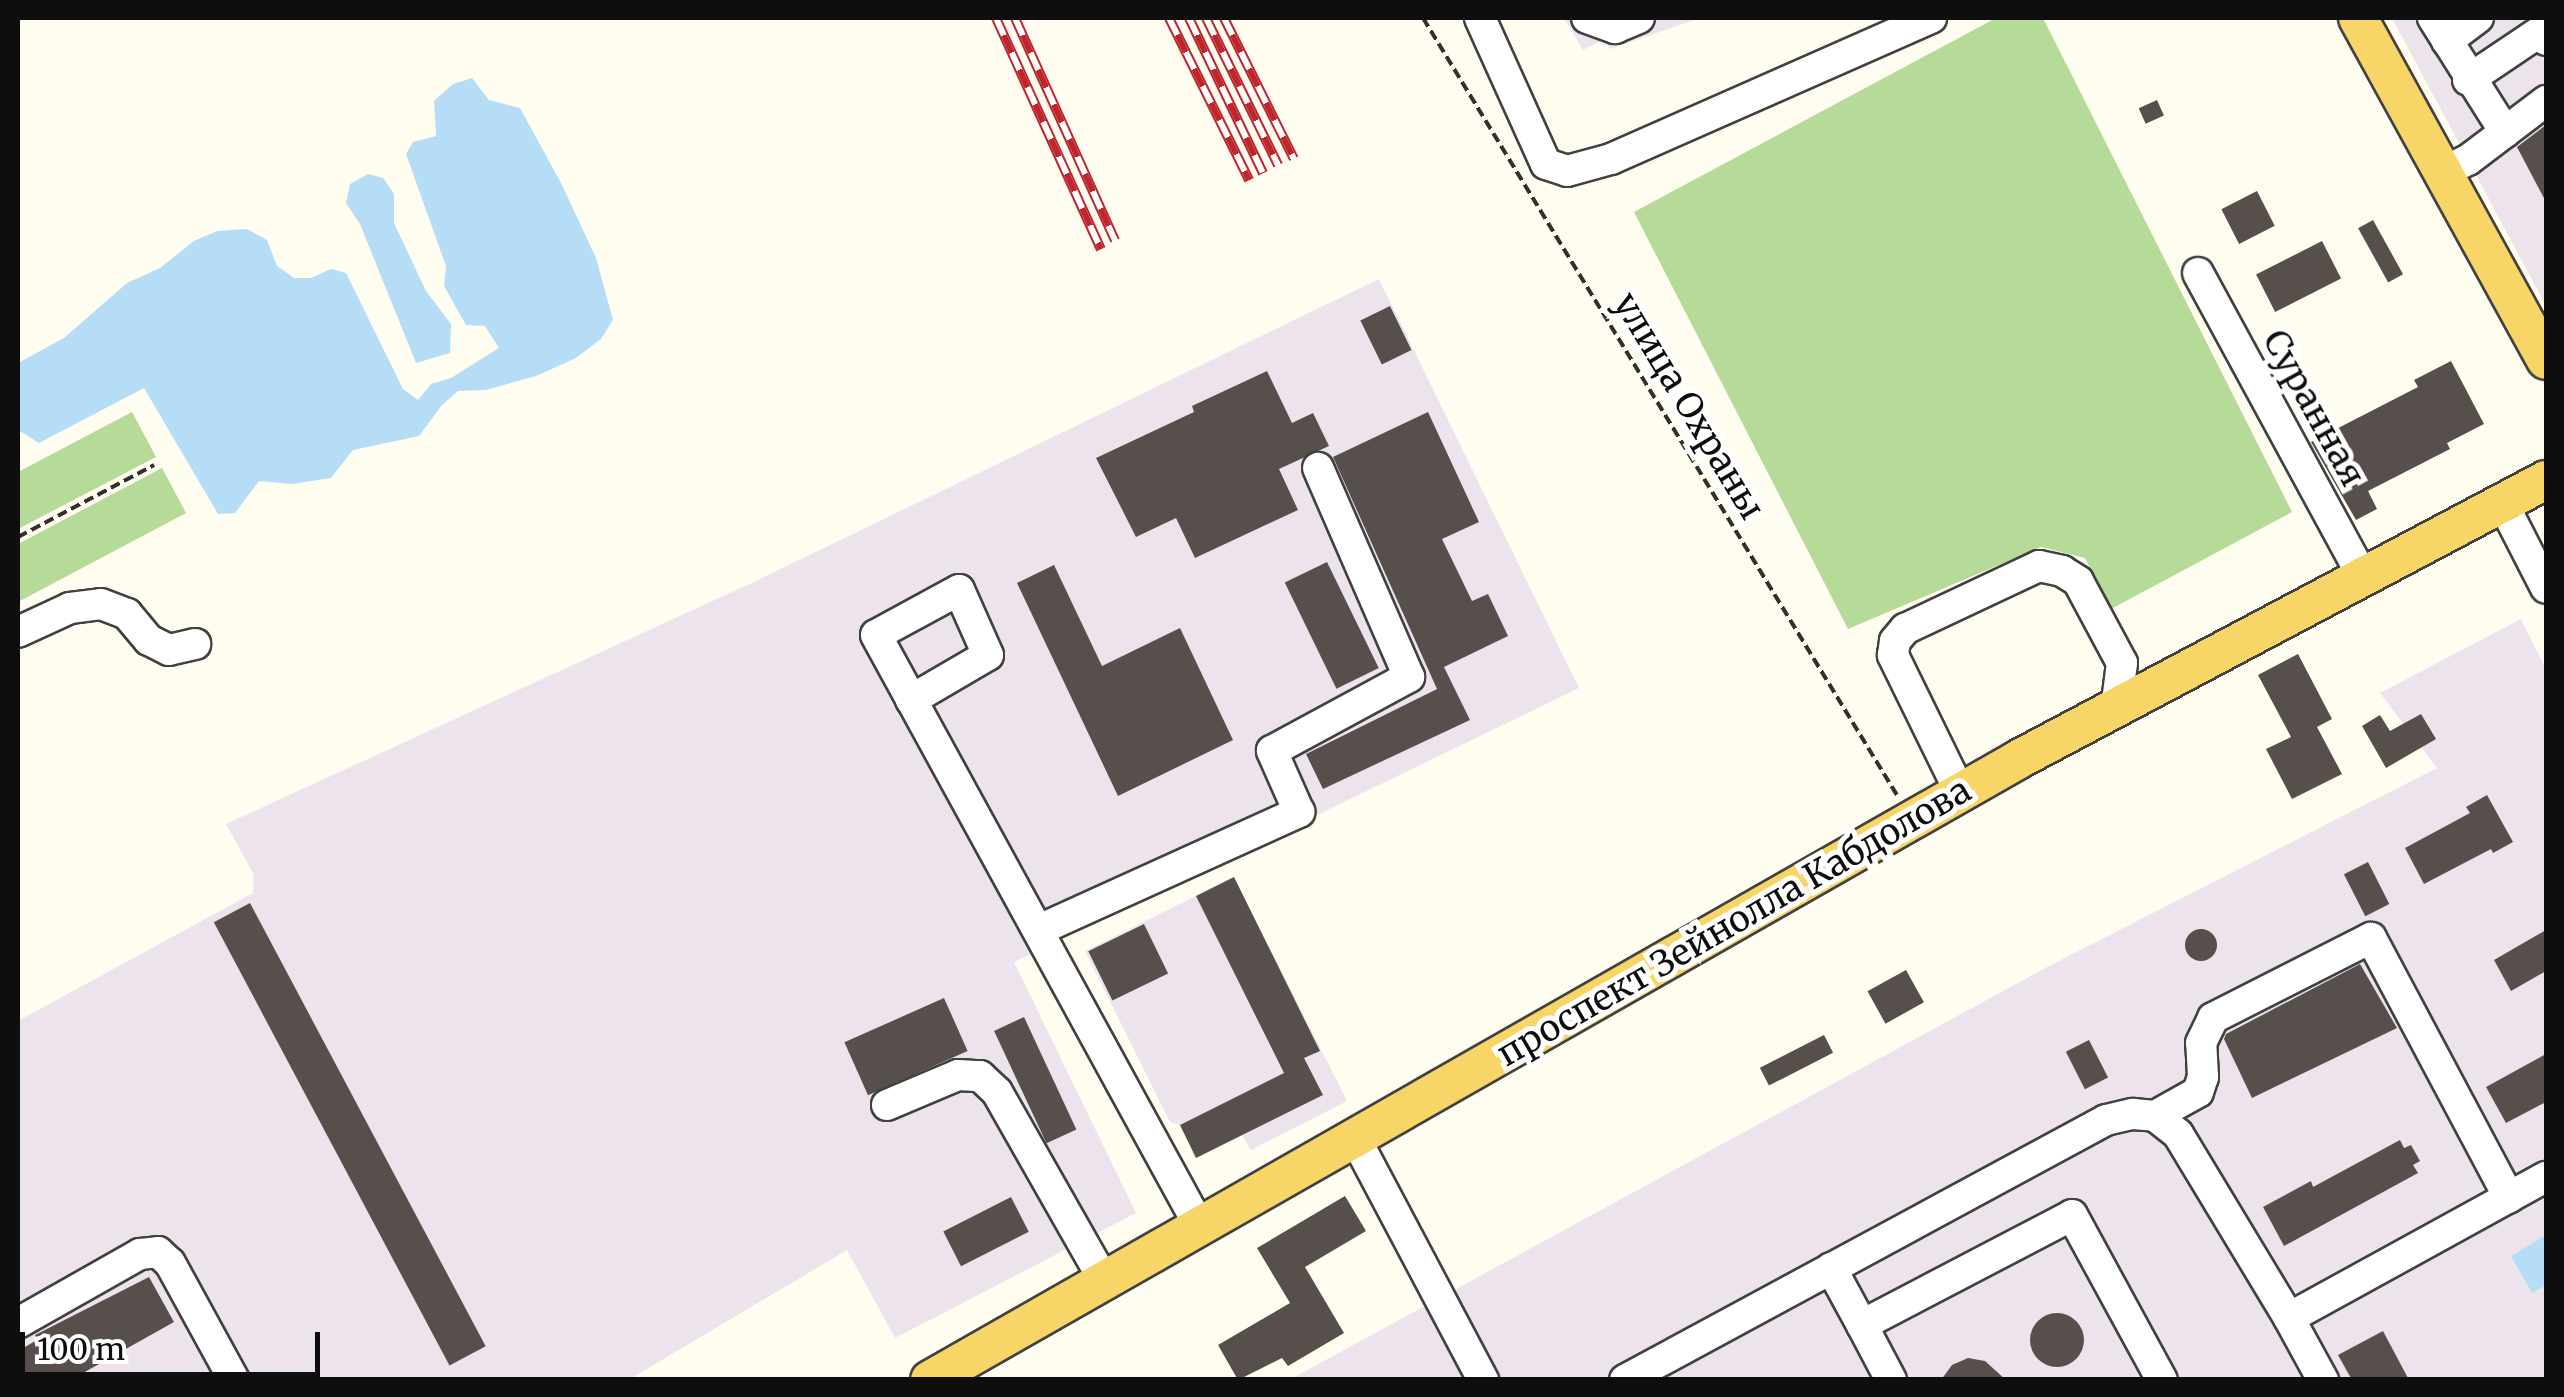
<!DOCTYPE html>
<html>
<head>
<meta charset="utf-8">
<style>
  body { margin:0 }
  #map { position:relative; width:2564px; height:1397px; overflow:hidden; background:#fffcf0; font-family:Merriweather,serif }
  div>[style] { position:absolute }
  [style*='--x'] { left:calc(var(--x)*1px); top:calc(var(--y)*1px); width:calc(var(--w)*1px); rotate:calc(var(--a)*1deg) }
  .industrial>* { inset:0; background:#ece3ed }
  .forest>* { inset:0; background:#b6da98 }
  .water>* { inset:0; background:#b5ddf6 }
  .building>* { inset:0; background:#574f4b; transform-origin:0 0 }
  .round { border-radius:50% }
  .path>* { height:4px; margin-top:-2px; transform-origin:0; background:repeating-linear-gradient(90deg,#303030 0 10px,transparent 0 15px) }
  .roads { filter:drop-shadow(2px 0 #414141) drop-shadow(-2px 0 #414141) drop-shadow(0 2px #414141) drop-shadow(0 -2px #414141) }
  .minor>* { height:30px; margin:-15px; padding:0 15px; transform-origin:15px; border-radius:15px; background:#fff }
  .major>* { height:38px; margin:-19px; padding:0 19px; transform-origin:19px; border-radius:19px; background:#f8d567 }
  .rail>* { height:10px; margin-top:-5px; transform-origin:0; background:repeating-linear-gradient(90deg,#fff 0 19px,#be262d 0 38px); box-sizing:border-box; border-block:2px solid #be262d }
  span { translate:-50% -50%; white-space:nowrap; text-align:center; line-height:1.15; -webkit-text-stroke:10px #fff; paint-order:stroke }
  .street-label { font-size:35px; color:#0e0e0e }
  .frame { position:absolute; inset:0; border:20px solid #0e0e0e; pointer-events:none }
  .scale { position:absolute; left:20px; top:1332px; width:300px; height:45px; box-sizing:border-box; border:5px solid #0e0e0e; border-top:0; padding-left:12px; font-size:30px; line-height:35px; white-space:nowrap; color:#0e0e0e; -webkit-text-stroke:8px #fff; paint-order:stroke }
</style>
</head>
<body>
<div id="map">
  <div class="industrial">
    <div style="clip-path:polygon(1564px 18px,1700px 18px,1610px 49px,1603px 40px,1583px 50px)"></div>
    <div style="clip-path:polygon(2392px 18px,2546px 18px,2546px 306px,2468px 160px)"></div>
    <div style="clip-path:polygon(1379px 279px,1579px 688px,1014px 962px,1136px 1213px,895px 1338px,847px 1250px,630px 1379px,18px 1380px,18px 1021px,253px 893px,254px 875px,226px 824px,754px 582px)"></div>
    <div style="clip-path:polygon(2521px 619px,2546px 669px,2546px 1379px,1289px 1380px,2051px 965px,2437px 768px,2380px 693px)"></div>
    <div style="clip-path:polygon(1234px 877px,1347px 1101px,1251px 1150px,1242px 1135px,1196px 1158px,1180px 1125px,1170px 1122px,1085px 951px)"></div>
  </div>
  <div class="forest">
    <div style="clip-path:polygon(1996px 18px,2043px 18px,2292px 512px,2111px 609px,2085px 558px,2041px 547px,1848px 629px,1634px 212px)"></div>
    <div style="clip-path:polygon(132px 412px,156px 457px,18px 529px,18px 472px)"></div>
    <div style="clip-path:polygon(162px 468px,186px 513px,18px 602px,18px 544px)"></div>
  </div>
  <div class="water">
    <div style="clip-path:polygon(472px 78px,489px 100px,520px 108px,561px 183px,596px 258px,613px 320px,601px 339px,576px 358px,536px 376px,486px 390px,458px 391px,442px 405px,419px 436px,353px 450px,331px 478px,292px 484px,259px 481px,235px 513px,218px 514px,144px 388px,39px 443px,18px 430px,18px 363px,64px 338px,127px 283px,160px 268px,194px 241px,217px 231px,247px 229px,267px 240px,277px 266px,294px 278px,311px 278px,331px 269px,346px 273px,403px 389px,418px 400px,431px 384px,451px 378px,499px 348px,485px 326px,466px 325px,444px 286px,446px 266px,406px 154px,413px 142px,436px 136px,434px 101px,453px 84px)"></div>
    <div style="clip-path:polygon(368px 174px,383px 178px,394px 194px,394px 223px,426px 291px,451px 324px,450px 353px,416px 363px,360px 224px,346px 203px,350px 184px)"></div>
    <div style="clip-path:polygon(2546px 1235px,2546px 1285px,2532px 1293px,2511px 1256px)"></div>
  </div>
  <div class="building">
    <div style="left:2157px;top:100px;width:17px;height:20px;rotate:66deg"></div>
    <div style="clip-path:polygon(2546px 125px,2546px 202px,2517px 147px)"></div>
    <div style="left:2257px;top:191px;width:39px;height:40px;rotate:63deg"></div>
    <div style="left:2373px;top:220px;width:62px;height:17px;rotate:61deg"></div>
    <div style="left:2322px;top:241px;width:42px;height:74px;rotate:63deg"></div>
    <div style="left:1390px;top:306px;width:49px;height:33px;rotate:64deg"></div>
    <div style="clip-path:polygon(2451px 361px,2484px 424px,2447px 443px,2450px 449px,2368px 491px,2377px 509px,2356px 520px,2311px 442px,2418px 387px,2414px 380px)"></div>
    <div style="clip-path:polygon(1267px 371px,1292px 423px,1313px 413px,1329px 446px,1279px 469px,1298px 510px,1195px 558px,1176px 518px,1136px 537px,1096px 458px,1194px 412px,1192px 406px)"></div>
    <div style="clip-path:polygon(1428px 412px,1479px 522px,1442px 539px,1472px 601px,1488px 594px,1508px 636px,1444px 667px,1470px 720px,1323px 789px,1306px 754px,1437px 689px,1333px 457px)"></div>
    <div style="left:1327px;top:562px;width:118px;height:47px;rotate:64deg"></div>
    <div style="clip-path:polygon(1054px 565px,1102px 666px,1180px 628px,1233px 740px,1118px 796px,1017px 583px)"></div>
    <div style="clip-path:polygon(2298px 654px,2332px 719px,2317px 727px,2342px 774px,2292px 799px,2266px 749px,2291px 737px,2258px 675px)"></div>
    <div style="clip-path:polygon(2421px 714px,2436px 739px,2386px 768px,2362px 726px,2380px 715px,2390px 731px)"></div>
    <div style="clip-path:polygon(2487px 795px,2513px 842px,2493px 853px,2491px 849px,2424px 884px,2405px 848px,2470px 813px,2466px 807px)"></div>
    <div style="left:2368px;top:862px;width:47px;height:27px;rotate:63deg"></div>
    <div style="clip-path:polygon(1234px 877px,1320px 1051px,1304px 1058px,1323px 1095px,1196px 1158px,1180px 1125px,1284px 1073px,1196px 896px)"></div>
    <div style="left:250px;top:903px;width:502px;height:41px;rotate:62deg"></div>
    <div style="left:1144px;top:924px;width:55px;height:62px;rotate:64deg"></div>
    <div class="round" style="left:2185px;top:929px;width:32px;height:32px"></div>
    <div style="clip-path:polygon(2546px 930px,2546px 971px,2511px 991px,2494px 960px)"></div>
    <div style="clip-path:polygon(2360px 964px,2397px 1028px,2252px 1098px,2224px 1039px,2226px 1034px)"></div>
    <div style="left:1906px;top:970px;width:37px;height:44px;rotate:61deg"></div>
    <div style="left:944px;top:998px;width:58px;height:109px;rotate:66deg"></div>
    <div style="left:1024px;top:1017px;width:124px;height:33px;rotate:65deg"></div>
    <div style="left:1824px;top:1035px;width:20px;height:72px;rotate:63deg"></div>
    <div style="left:2089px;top:1040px;width:42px;height:26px;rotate:63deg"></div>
    <div style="clip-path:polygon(2546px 1054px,2546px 1102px,2506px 1123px,2486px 1087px)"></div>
    <div style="clip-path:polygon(2400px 1140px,2404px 1148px,2411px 1145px,2420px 1161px,2413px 1165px,2418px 1173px,2284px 1246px,2263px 1207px,2311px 1181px,2313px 1187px)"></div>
    <div style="clip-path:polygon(1345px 1196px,1366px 1231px,1305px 1267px,1344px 1333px,1288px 1366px,1282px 1358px,1238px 1380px,1218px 1345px,1290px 1303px,1257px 1248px)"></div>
    <div style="left:1011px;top:1197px;width:39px;height:76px;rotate:63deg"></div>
    <div style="clip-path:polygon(149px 1277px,174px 1322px,83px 1373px,87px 1380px,18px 1380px,18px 1351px,37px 1340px,35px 1335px)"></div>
    <div class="round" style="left:2030px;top:1313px;width:54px;height:54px"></div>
    <div style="clip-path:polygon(2383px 1331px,2409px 1380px,2352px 1380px,2338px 1355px)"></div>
    <div style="clip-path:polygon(1968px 1358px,1985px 1361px,2006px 1380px,1941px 1380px,1952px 1365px)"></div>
  </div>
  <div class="path">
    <div style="--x:1423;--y:18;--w:910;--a:58.62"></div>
    <div style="--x:18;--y:537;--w:154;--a:-27.9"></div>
  </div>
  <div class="roads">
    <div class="minor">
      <div style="--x:1480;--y:18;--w:160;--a:65.7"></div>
      <div style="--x:1546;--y:164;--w:22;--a:18"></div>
      <div style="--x:1567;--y:171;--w:46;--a:-15.3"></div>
      <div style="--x:1611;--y:159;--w:350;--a:-23.8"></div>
      <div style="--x:1587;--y:18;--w:30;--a:20"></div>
      <div style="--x:1615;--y:28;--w:26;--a:-23"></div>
      <div style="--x:2433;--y:18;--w:135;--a:57.7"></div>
      <div style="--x:2447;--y:41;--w:39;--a:-37"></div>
      <div style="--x:2468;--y:80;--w:88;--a:-33.9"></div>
      <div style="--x:2541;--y:31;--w:10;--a:61"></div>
      <div style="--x:2443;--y:172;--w:28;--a:-26"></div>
      <div style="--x:2468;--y:160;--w:98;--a:-37.1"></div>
      <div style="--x:2198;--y:273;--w:349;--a:61.5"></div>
      <div style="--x:2503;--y:504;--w:94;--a:62.9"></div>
      <div style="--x:18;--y:632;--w:57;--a:-24.8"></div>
      <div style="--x:70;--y:608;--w:31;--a:-7"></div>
      <div style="--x:101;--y:604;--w:28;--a:21"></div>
      <div style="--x:127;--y:614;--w:34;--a:50"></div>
      <div style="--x:149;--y:640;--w:22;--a:27"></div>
      <div style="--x:169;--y:650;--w:27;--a:-13"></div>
      <div style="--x:911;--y:700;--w:89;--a:-30.3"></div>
      <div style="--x:988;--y:655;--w:71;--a:-114"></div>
      <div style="--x:959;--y:590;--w:94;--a:151.5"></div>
      <div style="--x:876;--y:635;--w:675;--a:61.31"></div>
      <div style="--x:1961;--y:794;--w:155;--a:-116.1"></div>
      <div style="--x:1893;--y:655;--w:14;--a:-82"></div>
      <div style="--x:1895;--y:641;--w:16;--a:-50"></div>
      <div style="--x:1905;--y:629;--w:148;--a:-25.2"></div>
      <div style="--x:2039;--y:566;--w:24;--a:12"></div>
      <div style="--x:2062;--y:571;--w:19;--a:32"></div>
      <div style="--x:2078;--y:581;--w:93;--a:61.8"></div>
      <div style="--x:2122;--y:663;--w:46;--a:97.4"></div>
      <div style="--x:1039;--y:930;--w:286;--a:-24.4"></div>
      <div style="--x:1299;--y:812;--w:67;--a:-113.9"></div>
      <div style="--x:1272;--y:751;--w:156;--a:-28.4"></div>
      <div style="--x:1409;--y:677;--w:228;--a:-113.5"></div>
      <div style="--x:887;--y:1105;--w:77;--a:-22.9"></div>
      <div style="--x:958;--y:1075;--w:22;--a:3"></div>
      <div style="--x:980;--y:1076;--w:23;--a:43"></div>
      <div style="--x:997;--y:1092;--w:219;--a:60.4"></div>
      <div style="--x:2155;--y:1116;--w:49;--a:-29.2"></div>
      <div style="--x:2198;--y:1092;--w:16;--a:-72"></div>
      <div style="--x:2203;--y:1077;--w:34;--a:-93"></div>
      <div style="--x:2201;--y:1043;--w:28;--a:-64"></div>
      <div style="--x:2213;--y:1018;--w:177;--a:-26.9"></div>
      <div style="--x:2371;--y:938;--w:294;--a:62"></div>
      <div style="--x:1355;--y:1138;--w:274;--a:62.1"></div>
      <div style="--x:1831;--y:1268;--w:65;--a:61.5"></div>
      <div style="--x:1862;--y:1325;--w:237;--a:-27.6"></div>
      <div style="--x:2072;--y:1215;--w:188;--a:61.4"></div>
      <div style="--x:2289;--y:1318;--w:71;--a:61.3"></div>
      <div style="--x:18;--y:1323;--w:140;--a:-29.5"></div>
      <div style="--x:140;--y:1254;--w:18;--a:-6"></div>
      <div style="--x:158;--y:1252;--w:16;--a:43"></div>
      <div style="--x:170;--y:1263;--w:133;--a:61.3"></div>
      <div style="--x:1862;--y:1325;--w:62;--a:62.2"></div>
      <div style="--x:1625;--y:1380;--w:547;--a:-28.39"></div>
      <div style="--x:2106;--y:1120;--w:28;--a:-13"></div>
      <div style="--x:2133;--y:1114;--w:22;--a:5"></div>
      <div style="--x:2155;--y:1116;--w:29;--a:38"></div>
      <div style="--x:2178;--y:1134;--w:215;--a:58.9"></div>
      <div style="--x:2289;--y:1318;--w:293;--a:-28.8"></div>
    </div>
    <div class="major">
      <div style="--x:2358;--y:18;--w:390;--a:61.2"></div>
      <div style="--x:930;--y:1380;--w:1254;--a:-29.69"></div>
      <div style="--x:2019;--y:759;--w:596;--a:-27.9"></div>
    </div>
  </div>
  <div class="rail">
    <div style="--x:996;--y:18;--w:254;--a:65.6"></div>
    <div style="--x:1015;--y:18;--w:244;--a:65.8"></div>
    <div style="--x:1169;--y:18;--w:181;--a:63.7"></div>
    <div style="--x:1189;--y:18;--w:172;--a:64.5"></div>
    <div style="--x:1206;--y:18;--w:164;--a:63.9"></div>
    <div style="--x:1224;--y:18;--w:157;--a:63.6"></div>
  </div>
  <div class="street-label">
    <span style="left:1689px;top:406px;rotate:59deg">улица Охраны</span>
    <span style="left:2314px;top:408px;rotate:61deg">Суранная</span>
    <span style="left:1734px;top:922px;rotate:-30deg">проспект Зейнолла Кабдолова</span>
  </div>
  <div class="frame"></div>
  <div class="scale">100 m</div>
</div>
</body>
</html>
